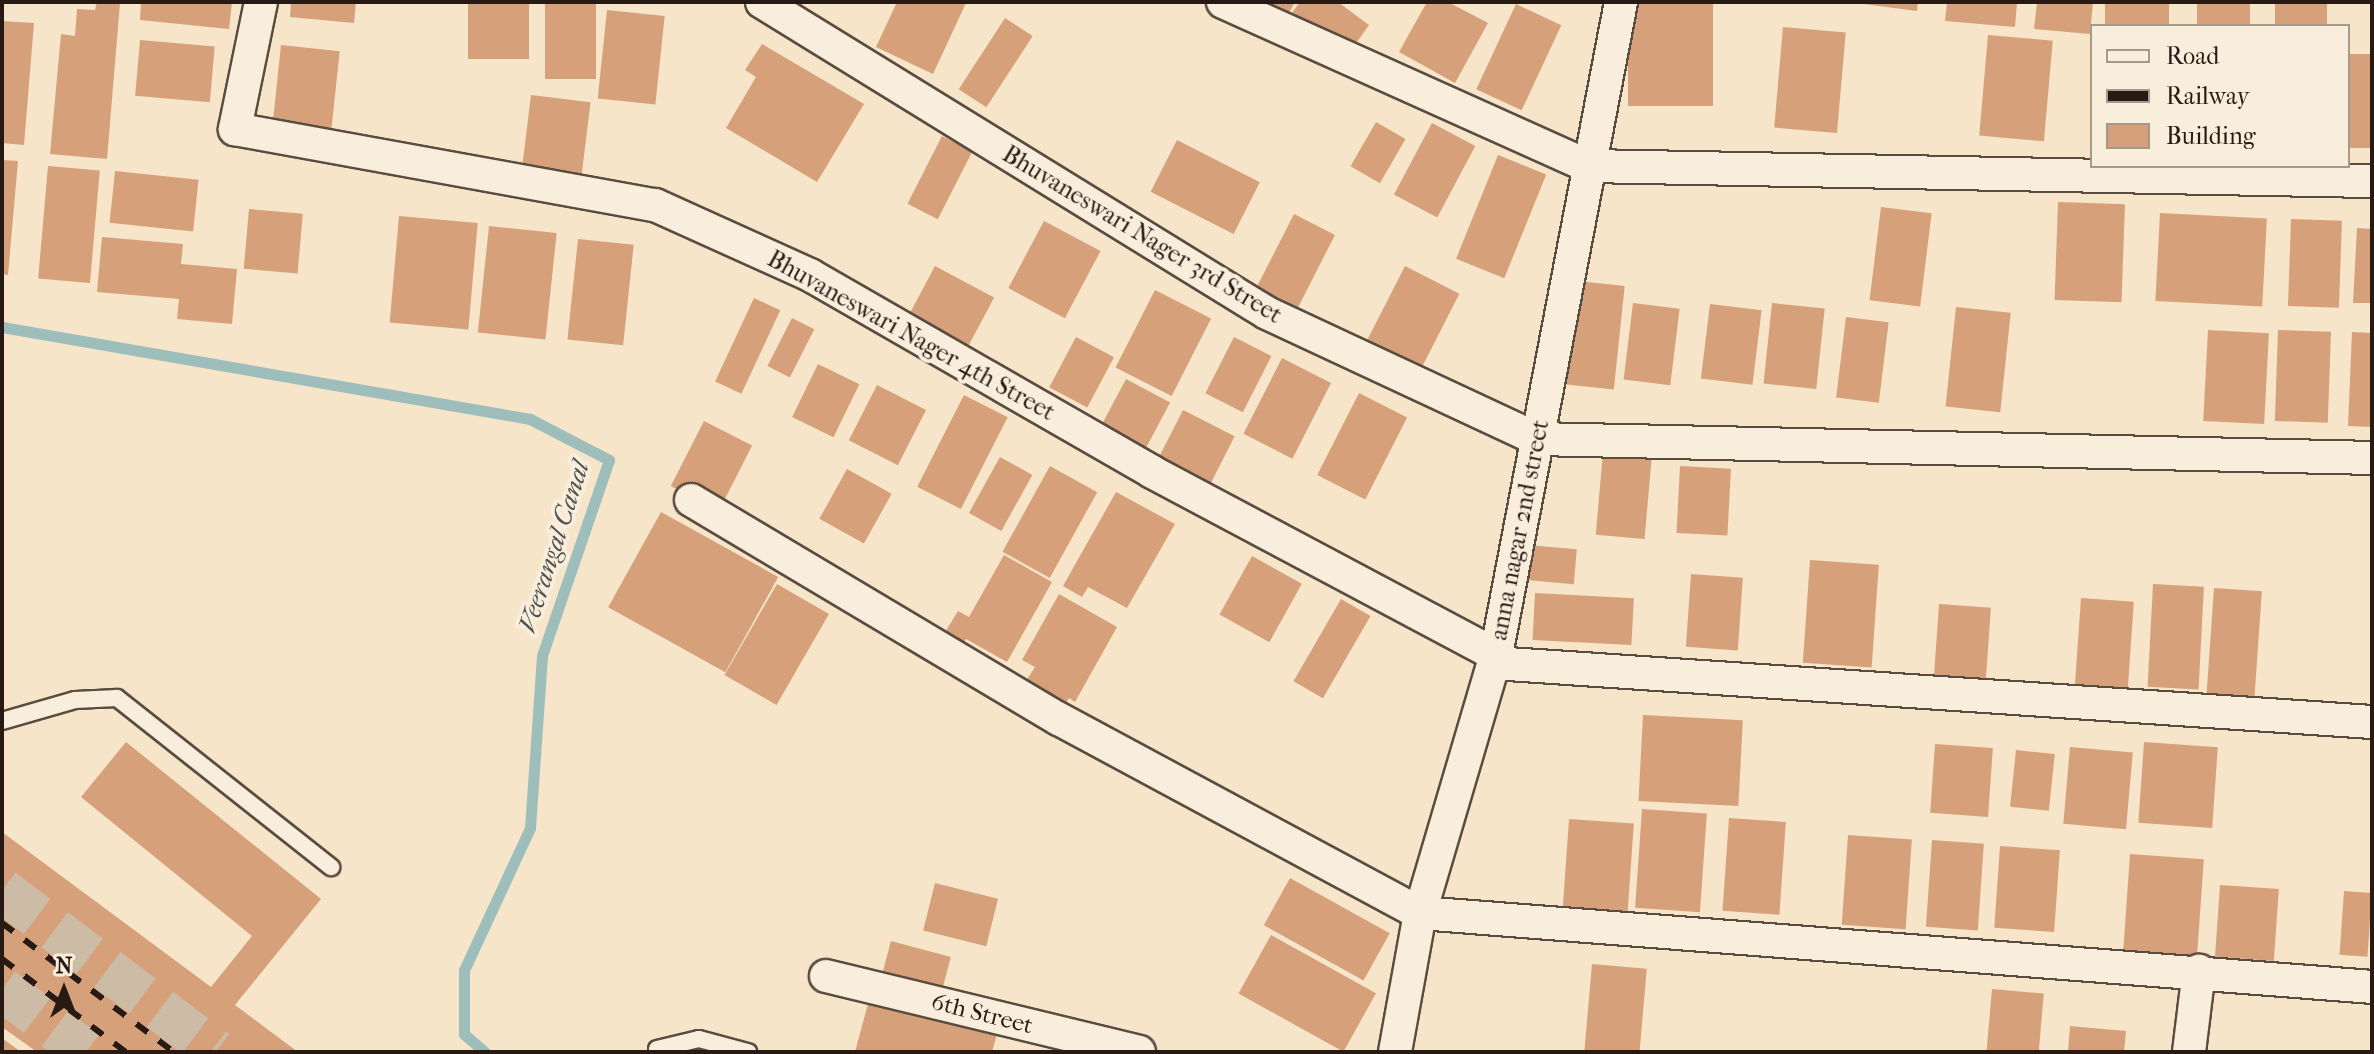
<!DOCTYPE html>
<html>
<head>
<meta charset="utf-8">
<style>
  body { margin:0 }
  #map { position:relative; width:2374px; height:1054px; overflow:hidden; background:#f6e5c9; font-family:"IM FELL French Canon",serif }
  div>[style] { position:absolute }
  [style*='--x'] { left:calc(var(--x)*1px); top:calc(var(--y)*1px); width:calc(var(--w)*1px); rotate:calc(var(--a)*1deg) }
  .stream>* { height:11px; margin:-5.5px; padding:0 5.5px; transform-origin:5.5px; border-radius:5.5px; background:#9ebebc }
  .building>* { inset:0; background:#d6a17a; transform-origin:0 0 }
  .primary-tunnel>* { height:44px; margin-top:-22px; transform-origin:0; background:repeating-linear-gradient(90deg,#cdbca5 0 44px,transparent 0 66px) }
  .roads { filter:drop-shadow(2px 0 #5b4c41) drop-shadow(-2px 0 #5b4c41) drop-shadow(0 2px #5b4c41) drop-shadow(0 -2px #5b4c41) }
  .lane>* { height:16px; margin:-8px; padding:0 8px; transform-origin:8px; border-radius:8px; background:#f9eedc }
  .street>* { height:32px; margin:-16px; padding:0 16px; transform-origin:16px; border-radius:16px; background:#f9eedc }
  .rail>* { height:6px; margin-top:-3px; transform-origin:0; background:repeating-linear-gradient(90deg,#271914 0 14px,transparent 0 28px) }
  span { translate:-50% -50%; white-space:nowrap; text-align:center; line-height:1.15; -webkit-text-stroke:8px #f9eedc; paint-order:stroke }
  .street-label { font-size:24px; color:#271914 }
  .water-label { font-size:26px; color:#51534f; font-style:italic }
  .frame { position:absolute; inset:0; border:4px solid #271914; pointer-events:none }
  .legend { position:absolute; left:2090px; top:24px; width:260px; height:144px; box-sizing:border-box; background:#f9eedc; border:2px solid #a5998c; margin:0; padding:10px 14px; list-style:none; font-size:24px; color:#271914 }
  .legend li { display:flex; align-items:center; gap:16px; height:40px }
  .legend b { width:40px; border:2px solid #a5998c }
  .north { position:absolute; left:24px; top:950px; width:80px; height:80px; -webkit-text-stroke:6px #f9eedc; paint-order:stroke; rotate:0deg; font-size:22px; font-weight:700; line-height:32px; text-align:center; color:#271914 }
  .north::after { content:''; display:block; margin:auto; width:28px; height:36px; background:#271914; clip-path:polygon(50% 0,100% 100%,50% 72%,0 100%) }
</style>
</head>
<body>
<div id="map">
  <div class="stream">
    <div style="--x:2;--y:327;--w:536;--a:9.88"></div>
    <div style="--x:530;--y:419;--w:89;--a:27.4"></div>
    <div style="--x:609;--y:460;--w:207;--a:108.9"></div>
    <div style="--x:542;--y:656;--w:172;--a:94"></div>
    <div style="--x:530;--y:828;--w:157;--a:114.9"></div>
    <div style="--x:464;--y:970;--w:64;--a:90"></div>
    <div style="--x:464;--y:1034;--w:28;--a:41"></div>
  </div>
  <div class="building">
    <div style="clip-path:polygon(97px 2px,120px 3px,107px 159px,50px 154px,61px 34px,75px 36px,77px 9px,95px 10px)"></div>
    <div style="clip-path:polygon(141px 2px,232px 2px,229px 29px,140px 20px)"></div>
    <div style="clip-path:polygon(291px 2px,356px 2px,354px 23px,290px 17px)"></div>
    <div style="left:468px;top:2px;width:61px;height:57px"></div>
    <div style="left:545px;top:2px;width:51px;height:77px"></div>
    <div style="clip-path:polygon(897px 2px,966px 3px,933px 74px,876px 47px)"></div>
    <div style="clip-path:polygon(1251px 2px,1295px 2px,1285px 20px)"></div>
    <div style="clip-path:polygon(1300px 2px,1338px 2px,1369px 25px,1347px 56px,1291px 14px)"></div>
    <div style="clip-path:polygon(1427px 2px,1448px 2px,1488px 23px,1455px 83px,1399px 52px)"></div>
    <div style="left:1628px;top:2px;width:85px;height:104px"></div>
    <div style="clip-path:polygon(1848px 2px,1918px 2px,1917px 11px)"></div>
    <div style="clip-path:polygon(1947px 2px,2017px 2px,2015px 27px,1945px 21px)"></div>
    <div style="clip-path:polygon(2037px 2px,2093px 2px,2090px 34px,2034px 29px)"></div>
    <div style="left:2105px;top:2px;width:64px;height:24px"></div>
    <div style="left:2197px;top:2px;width:53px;height:24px"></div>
    <div style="left:2275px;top:2px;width:52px;height:24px"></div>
    <div style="left:1516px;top:4px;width:50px;height:94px;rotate:25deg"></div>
    <div style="left:607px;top:10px;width:58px;height:89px;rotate:6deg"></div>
    <div style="left:1005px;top:18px;width:33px;height:85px;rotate:33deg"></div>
    <div style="clip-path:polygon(2px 21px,34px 23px,24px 145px,2px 143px)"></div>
    <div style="left:1783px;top:27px;width:63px;height:101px;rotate:5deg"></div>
    <div style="left:1988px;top:35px;width:65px;height:101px;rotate:5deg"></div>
    <div style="left:140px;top:40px;width:75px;height:56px;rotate:5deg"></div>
    <div style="clip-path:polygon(762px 44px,864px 104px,817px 182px,726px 128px,756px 77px,745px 70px)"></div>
    <div style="left:281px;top:45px;width:59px;height:79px;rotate:6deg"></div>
    <div style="left:2348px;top:54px;width:24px;height:94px"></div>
    <div style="left:531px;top:95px;width:60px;height:76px;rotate:7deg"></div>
    <div style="left:1376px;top:122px;width:34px;height:51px;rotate:30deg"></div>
    <div style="left:1432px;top:123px;width:49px;height:81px;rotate:28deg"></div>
    <div style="left:942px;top:136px;width:34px;height:76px;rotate:27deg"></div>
    <div style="left:1177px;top:140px;width:93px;height:58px;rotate:27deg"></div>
    <div style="left:1498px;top:155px;width:52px;height:112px;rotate:22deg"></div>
    <div style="clip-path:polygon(2px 160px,18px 161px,8px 275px,2px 274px)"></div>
    <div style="left:48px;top:166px;width:52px;height:113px;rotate:5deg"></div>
    <div style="left:115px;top:171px;width:84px;height:52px;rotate:6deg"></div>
    <div style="left:2058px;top:202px;width:67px;height:98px;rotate:2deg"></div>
    <div style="left:1881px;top:207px;width:51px;height:94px;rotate:7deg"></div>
    <div style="left:249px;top:209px;width:54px;height:60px;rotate:5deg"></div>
    <div style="left:2160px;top:213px;width:107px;height:88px;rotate:3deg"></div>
    <div style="left:1294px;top:214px;width:46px;height:82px;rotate:27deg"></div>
    <div style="left:399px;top:216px;width:79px;height:107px;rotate:5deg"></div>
    <div style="left:2291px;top:219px;width:51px;height:87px;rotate:2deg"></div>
    <div style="left:1044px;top:221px;width:64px;height:76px;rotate:28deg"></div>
    <div style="left:489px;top:226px;width:68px;height:107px;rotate:6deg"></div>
    <div style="clip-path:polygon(2357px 228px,2372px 229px,2372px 303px,2353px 303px)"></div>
    <div style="clip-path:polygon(102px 237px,183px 244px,181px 264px,237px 269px,232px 324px,177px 319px,179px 299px,97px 292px)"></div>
    <div style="left:578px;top:239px;width:56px;height:101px;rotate:6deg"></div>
    <div style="left:935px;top:266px;width:67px;height:59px;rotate:28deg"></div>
    <div style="left:1405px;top:266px;width:61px;height:96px;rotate:27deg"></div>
    <div style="left:1568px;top:280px;width:57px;height:104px;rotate:6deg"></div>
    <div style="left:1155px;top:290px;width:63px;height:87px;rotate:27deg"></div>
    <div style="left:754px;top:298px;width:29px;height:92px;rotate:25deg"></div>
    <div style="left:1633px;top:303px;width:47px;height:77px;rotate:7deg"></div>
    <div style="left:1772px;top:303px;width:53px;height:81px;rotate:6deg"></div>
    <div style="left:1710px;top:304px;width:52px;height:75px;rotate:7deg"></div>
    <div style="left:1956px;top:307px;width:55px;height:100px;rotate:6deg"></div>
    <div style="left:1846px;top:317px;width:43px;height:81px;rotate:7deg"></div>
    <div style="left:792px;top:318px;width:25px;height:54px;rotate:27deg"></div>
    <div style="left:2208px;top:330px;width:61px;height:91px;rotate:3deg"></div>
    <div style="left:2278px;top:330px;width:53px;height:91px;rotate:2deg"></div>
    <div style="clip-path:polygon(2352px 332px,2372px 333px,2372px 427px,2348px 426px)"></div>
    <div style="left:1076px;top:337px;width:43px;height:57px;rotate:28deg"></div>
    <div style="left:1234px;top:337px;width:42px;height:63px;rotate:27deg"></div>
    <div style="left:1282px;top:358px;width:55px;height:85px;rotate:27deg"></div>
    <div style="left:818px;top:364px;width:46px;height:59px;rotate:26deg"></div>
    <div style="left:1126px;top:379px;width:50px;height:63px;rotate:28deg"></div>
    <div style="left:877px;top:385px;width:55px;height:62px;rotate:27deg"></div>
    <div style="left:1359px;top:393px;width:54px;height:92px;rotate:27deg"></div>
    <div style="left:964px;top:395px;width:49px;height:103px;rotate:27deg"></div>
    <div style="left:1183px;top:410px;width:58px;height:55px;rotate:27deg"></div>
    <div style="left:704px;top:421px;width:54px;height:73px;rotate:27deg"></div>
    <div style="left:1603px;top:452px;width:49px;height:83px;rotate:5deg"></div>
    <div style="left:1000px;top:457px;width:37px;height:64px;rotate:29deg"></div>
    <div style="left:1050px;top:466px;width:54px;height:98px;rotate:29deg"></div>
    <div style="left:1680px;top:466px;width:51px;height:67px;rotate:3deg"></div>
    <div style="left:847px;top:469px;width:51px;height:57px;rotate:29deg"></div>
    <div style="clip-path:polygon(1116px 492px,1175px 524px,1127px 608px,1088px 587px,1082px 597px,1063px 586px)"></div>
    <div style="left:661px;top:512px;width:134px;height:109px;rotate:29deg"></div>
    <div style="left:1527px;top:545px;width:50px;height:35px;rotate:5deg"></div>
    <div style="clip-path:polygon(1004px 555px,1052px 582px,1007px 662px,966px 639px,959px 650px,941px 639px,958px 611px,969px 617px)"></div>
    <div style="left:1252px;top:556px;width:57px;height:67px;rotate:29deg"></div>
    <div style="left:1810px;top:560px;width:69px;height:103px;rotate:4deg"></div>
    <div style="left:1691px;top:574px;width:52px;height:73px;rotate:4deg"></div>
    <div style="left:777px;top:584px;width:60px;height:105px;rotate:30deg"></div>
    <div style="left:2153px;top:584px;width:51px;height:103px;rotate:3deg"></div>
    <div style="left:2214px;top:588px;width:48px;height:114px;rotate:4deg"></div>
    <div style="left:1535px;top:593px;width:99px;height:47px;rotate:3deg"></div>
    <div style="clip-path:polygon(1059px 594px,1117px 627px,1075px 702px,1069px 698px,1064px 707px,1020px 691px,1035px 667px,1022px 660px)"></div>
    <div style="left:2081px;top:598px;width:53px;height:90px;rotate:4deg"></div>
    <div style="left:1341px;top:599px;width:34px;height:95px;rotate:30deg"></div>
    <div style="left:1939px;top:604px;width:52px;height:71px;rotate:4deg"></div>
    <div style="left:1643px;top:715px;width:100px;height:86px;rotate:3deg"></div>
    <div style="clip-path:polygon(126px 742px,321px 899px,235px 1005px,298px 1052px,37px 1052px,2px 1027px,2px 832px,211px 987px,252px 936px,81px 797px)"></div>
    <div style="left:2144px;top:742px;width:74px;height:81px;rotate:4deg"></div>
    <div style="left:1935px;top:744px;width:58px;height:69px;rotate:4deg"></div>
    <div style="left:2070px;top:747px;width:63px;height:77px;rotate:5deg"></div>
    <div style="left:2016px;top:750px;width:39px;height:57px;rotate:6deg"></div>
    <div style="left:1642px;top:809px;width:65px;height:99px;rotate:4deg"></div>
    <div style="left:1729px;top:818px;width:57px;height:93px;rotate:4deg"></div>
    <div style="left:1569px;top:819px;width:65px;height:96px;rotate:4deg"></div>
    <div style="left:1848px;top:835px;width:64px;height:90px;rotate:4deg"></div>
    <div style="left:1932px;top:840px;width:52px;height:87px;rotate:4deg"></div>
    <div style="left:2000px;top:846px;width:60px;height:82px;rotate:4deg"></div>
    <div style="left:2130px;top:854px;width:74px;height:102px;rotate:4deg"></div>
    <div style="left:1290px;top:878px;width:114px;height:54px;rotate:29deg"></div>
    <div style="left:935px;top:883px;width:65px;height:49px;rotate:14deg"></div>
    <div style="left:2220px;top:885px;width:59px;height:72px;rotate:4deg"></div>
    <div style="left:2344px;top:891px;width:28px;height:64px;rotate:4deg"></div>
    <div style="left:1271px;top:935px;width:120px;height:67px;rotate:29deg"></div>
    <div style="left:891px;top:941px;width:62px;height:39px;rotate:15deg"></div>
    <div style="left:1592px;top:964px;width:55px;height:88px;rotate:5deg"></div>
    <div style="left:1992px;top:989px;width:52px;height:63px;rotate:5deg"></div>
    <div style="clip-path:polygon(869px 1000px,997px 1034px,992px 1052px,855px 1052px)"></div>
    <div style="clip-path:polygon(2070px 1026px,2126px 1031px,2124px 1052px,2068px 1052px)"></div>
    <div style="clip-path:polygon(2px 1038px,21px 1052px,2px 1052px)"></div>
  </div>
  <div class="primary-tunnel">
    <div style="--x:2;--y:890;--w:268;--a:37.1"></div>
    <div style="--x:2;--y:989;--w:105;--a:36.9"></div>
  </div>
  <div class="roads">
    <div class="lane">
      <div style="--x:2;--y:721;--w:76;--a:-16"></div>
      <div style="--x:75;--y:700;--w:42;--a:-2.7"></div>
      <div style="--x:117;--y:698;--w:273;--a:38.3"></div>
      <div style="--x:657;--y:1049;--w:43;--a:-13.4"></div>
      <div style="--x:699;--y:1039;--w:51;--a:14.9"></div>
    </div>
    <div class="street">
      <div style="--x:261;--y:2;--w:130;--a:101.6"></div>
      <div style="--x:235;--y:129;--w:427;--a:10.3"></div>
      <div style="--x:655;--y:205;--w:170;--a:24.3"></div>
      <div style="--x:810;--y:275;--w:395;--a:29.9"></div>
      <div style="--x:1152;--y:472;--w:390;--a:28"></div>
      <div style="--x:762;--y:2;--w:593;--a:31.63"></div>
      <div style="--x:1267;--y:313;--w:298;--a:25"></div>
      <div style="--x:1537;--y:439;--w:835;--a:1.3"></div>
      <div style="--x:1223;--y:2;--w:400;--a:24.2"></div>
      <div style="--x:1588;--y:166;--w:784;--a:1.1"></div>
      <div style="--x:691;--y:500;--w:428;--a:30.8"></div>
      <div style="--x:1059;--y:719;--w:410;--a:28.3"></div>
      <div style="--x:1420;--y:913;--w:955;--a:4.44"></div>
      <div style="--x:1493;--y:663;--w:881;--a:3.84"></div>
      <div style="--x:826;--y:976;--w:322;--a:13.6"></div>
      <div style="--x:1395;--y:1052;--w:141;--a:-79.8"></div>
      <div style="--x:1420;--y:913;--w:269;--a:-73.6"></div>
      <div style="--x:1496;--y:655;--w:665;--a:-79.16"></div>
      <div style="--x:2189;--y:1052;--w:82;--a:-83"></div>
    </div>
  </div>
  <div class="rail">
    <div style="--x:2;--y:923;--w:215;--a:36.9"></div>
    <div style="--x:2;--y:959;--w:155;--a:36.9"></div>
  </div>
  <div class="street-label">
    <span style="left:1142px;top:235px;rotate:31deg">Bhuvaneswari Nager 3rd Street</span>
    <span style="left:911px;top:336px;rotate:29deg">Bhuvaneswari Nager 4th Street</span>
    <span style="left:1520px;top:530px;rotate:-79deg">anna nagar 2nd street</span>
    <span style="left:982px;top:1014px;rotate:14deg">6th Street</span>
  </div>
  <div class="water-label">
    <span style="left:554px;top:547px;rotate:-72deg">Veerangal Canal</span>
  </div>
  <div class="frame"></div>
  <ul class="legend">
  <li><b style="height:10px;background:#f9eedc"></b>Road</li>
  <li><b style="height:10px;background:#271914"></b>Railway</li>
  <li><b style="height:22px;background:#d6a17a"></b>Building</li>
  </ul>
  <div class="north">N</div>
</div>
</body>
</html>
